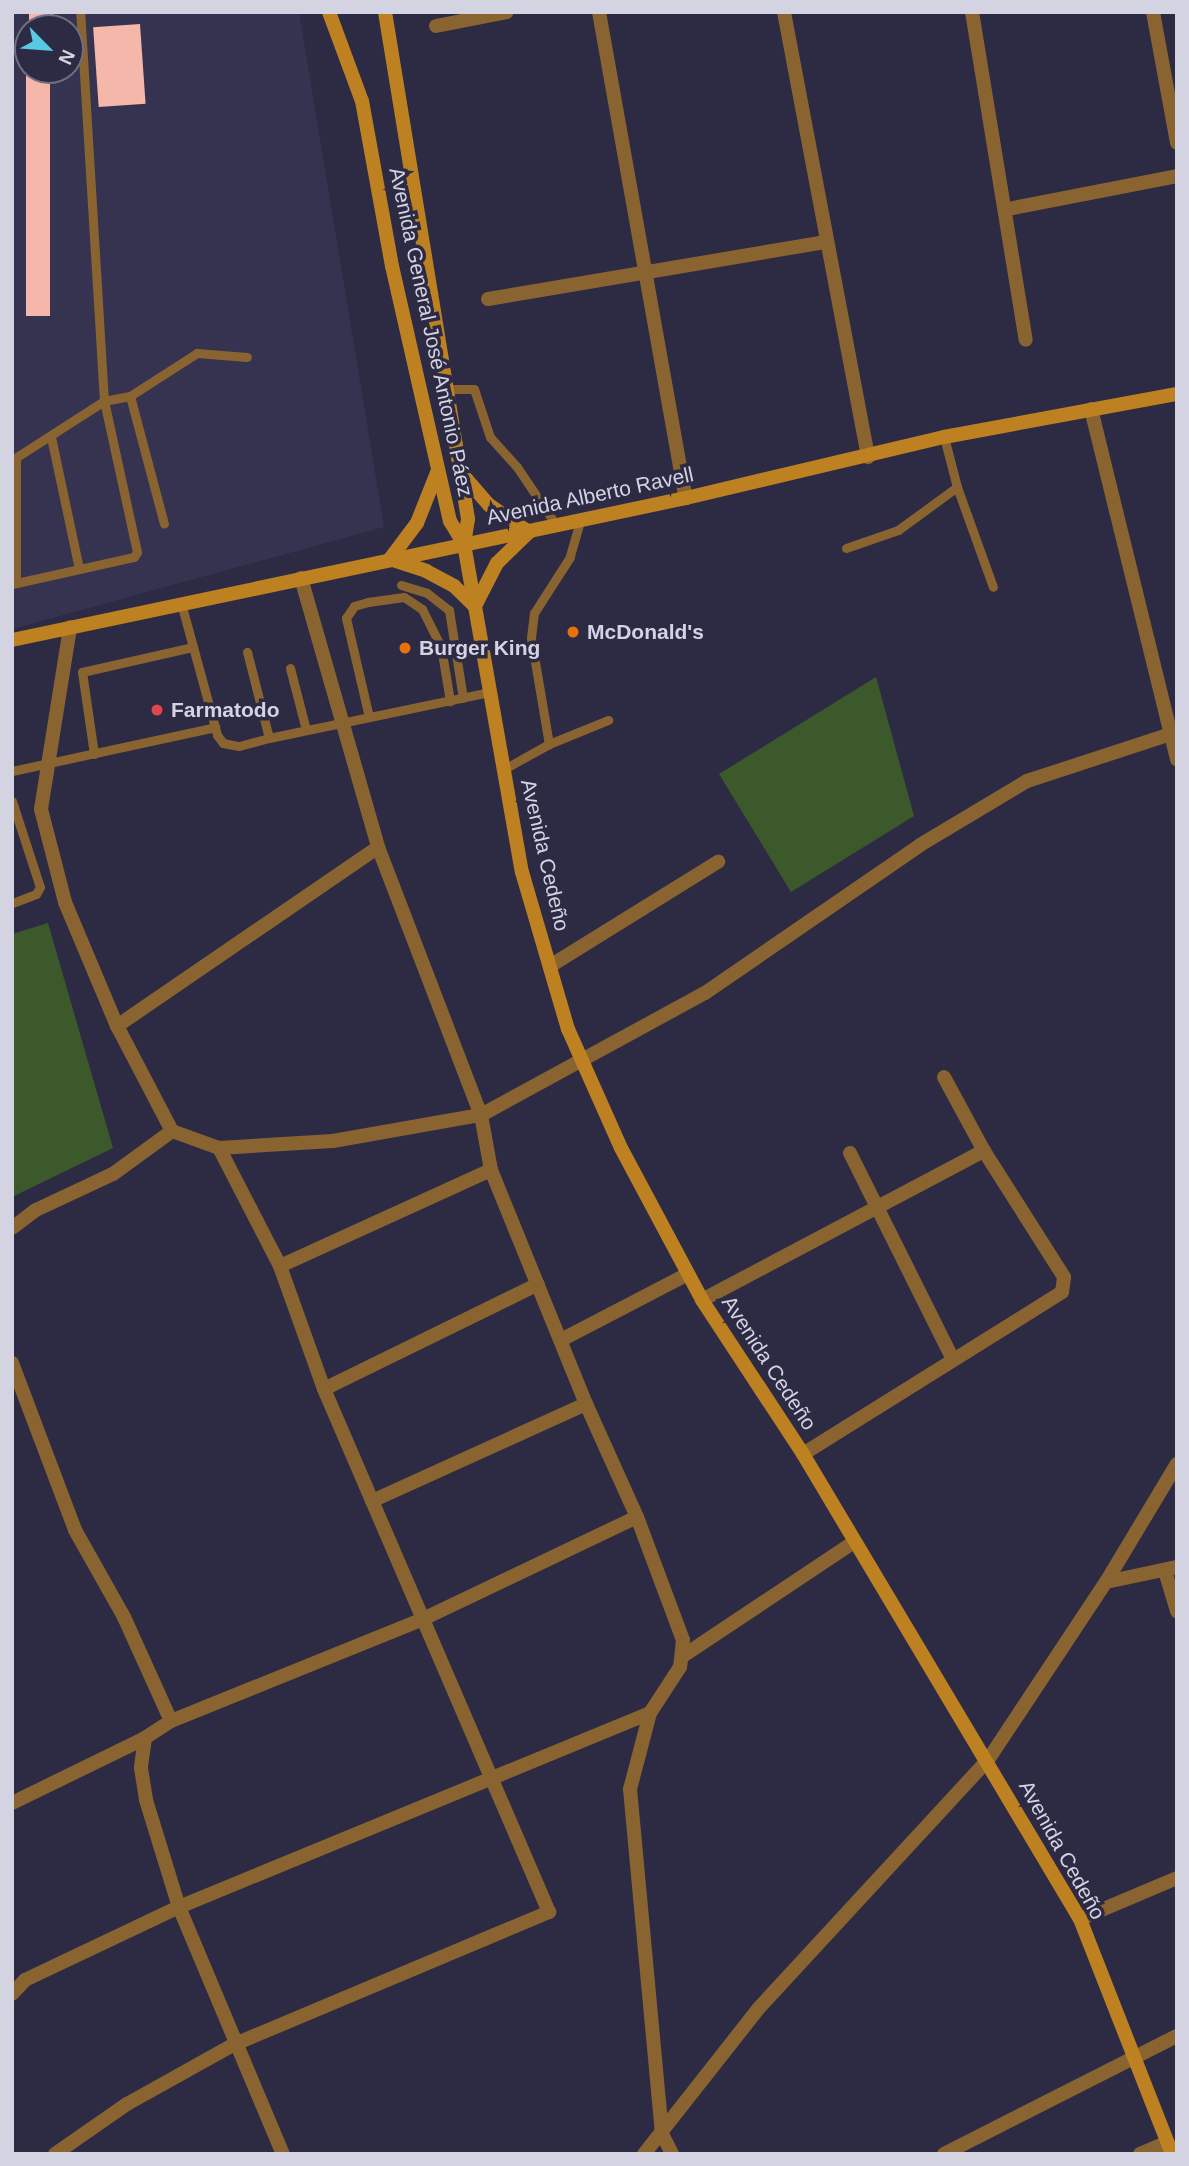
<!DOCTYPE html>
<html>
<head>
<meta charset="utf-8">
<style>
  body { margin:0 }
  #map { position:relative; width:1189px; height:2166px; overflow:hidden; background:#2d2b43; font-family:Arial,sans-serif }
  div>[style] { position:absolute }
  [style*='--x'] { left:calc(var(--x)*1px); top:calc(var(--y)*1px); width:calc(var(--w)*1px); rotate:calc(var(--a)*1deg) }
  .built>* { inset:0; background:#363351 }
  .green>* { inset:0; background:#3c592c }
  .building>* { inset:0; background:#f5b7a9; transform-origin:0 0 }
  .lane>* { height:9px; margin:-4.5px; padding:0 4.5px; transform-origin:4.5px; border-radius:4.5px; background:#8a6430 }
  .street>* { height:14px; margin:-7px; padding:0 7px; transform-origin:7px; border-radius:7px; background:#8a6430 }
  .secondary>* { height:14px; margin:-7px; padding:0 7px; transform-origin:7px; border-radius:7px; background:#bd8122 }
  .dots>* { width:19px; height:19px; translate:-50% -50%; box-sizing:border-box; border:4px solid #2d2b43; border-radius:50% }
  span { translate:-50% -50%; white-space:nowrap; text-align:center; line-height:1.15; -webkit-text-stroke:7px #2d2b43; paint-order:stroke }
  .street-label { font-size:21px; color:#d3d3e2 }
  .poi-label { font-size:21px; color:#d3d3e2; font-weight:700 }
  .left { translate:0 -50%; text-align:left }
  .frame { position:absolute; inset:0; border:14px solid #d3d3e2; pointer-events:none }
  .north { position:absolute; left:14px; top:14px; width:70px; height:70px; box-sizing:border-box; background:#2d2b43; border:2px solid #6f6e83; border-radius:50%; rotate:115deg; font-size:19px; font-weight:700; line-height:28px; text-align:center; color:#d3d3e2 }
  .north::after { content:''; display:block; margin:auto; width:24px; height:32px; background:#57c9e2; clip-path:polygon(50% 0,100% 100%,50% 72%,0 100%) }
</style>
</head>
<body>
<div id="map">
  <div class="built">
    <div style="clip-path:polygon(evenodd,12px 12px,299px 12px,384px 527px,12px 629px,12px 12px,28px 28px,70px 28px,70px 70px,28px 70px,28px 28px)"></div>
  </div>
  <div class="green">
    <div style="clip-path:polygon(876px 677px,914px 816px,791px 892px,719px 774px)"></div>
    <div style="clip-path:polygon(48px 923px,113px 1148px,12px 1197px,12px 934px)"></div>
  </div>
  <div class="building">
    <div style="left:29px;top:12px;width:24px;height:16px"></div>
    <div style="left:140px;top:24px;width:80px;height:47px;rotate:86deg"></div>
    <div style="left:26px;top:70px;width:24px;height:246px"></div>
  </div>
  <div class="lane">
    <div style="--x:447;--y:389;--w:27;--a:0"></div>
    <div style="--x:474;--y:389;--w:51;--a:71.6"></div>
    <div style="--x:490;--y:437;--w:40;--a:48"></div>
    <div style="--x:517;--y:467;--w:70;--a:56.1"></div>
    <div style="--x:130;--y:396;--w:132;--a:75.1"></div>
    <div style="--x:51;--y:437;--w:135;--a:78"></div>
    <div style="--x:16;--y:458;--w:125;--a:90"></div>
    <div style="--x:12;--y:460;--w:109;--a:-32.7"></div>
    <div style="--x:104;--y:401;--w:390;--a:-93.5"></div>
    <div style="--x:957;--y:487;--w:106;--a:70.2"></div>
    <div style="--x:580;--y:521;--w:37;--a:106"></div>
    <div style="--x:570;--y:557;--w:67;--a:122.7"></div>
    <div style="--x:534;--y:613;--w:25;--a:97"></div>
    <div style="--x:531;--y:638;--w:108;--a:80.4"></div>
    <div style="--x:549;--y:744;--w:64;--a:-22.1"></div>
    <div style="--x:846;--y:548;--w:55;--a:-19.1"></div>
    <div style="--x:898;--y:530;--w:73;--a:-36.1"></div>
    <div style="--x:957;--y:487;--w:52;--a:-104.6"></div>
    <div style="--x:12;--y:584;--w:125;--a:-12.5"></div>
    <div style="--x:134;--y:557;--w:6;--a:-59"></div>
    <div style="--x:137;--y:552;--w:155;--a:-102.3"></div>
    <div style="--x:104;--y:401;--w:26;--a:-11"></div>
    <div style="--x:130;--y:396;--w:80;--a:-32.7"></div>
    <div style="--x:197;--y:353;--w:50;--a:4.6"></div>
    <div style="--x:401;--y:585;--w:27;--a:17"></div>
    <div style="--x:427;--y:593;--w:28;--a:38"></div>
    <div style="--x:449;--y:610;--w:89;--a:81"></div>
    <div style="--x:181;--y:603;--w:137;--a:74.7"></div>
    <div style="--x:217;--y:735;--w:10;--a:53"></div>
    <div style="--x:223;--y:743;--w:16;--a:11"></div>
    <div style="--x:239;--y:746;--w:31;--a:-15"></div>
    <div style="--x:269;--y:738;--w:89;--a:-104.3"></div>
    <div style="--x:290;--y:668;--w:64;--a:75.5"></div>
    <div style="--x:369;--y:717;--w:102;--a:-103.1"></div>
    <div style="--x:346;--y:618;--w:14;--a:-56"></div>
    <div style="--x:354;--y:606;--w:15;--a:-16"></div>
    <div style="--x:368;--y:602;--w:36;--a:-8"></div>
    <div style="--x:404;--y:597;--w:22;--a:34"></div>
    <div style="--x:422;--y:609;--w:42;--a:63.4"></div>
    <div style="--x:441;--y:647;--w:55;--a:80.5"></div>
    <div style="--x:269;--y:738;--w:226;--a:-11.8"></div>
    <div style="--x:94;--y:754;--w:83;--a:-98.3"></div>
    <div style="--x:82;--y:672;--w:114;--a:-12.7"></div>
    <div style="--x:504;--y:769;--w:51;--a:-29.1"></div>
    <div style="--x:12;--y:771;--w:208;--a:-12.2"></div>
    <div style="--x:12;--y:801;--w:90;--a:72"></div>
    <div style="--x:40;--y:887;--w:8;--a:120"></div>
    <div style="--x:36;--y:894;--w:26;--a:159"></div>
  </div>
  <div class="street">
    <div style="--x:599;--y:12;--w:494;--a:79.9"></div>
    <div style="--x:784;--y:12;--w:453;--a:79.3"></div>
    <div style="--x:972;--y:12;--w:332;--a:80.7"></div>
    <div style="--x:1153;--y:12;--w:133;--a:79.6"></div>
    <div style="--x:436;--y:26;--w:72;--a:-11.2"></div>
    <div style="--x:1008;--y:209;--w:172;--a:-11"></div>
    <div style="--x:488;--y:299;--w:343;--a:-9.6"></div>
    <div style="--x:1091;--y:409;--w:361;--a:76.2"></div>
    <div style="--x:301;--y:578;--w:280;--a:74"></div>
    <div style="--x:378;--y:847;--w:287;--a:69"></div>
    <div style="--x:481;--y:1115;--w:56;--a:79.7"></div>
    <div style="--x:491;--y:1170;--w:253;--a:67.9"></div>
    <div style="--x:586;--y:1404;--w:124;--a:65.7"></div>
    <div style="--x:637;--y:1517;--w:131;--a:69.5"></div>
    <div style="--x:683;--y:1640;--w:27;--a:96"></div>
    <div style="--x:680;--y:1667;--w:55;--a:123.1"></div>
    <div style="--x:650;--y:1713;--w:79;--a:104.7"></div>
    <div style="--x:630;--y:1789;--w:346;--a:84.7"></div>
    <div style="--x:662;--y:2134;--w:22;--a:63"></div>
    <div style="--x:550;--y:966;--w:198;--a:-31.8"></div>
    <div style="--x:117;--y:1026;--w:316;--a:-34.4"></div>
    <div style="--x:219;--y:1148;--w:114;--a:-3.5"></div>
    <div style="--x:333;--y:1141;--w:150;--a:-10"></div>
    <div style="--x:481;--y:1115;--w:255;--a:-28.6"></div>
    <div style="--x:705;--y:993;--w:261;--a:-34.5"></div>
    <div style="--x:920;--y:845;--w:125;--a:-30.9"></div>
    <div style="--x:1027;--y:781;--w:158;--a:-18.1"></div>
    <div style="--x:850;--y:1153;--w:229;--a:63.5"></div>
    <div style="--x:12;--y:1228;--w:30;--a:-37"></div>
    <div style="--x:36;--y:1210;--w:85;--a:-25.1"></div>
    <div style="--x:113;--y:1174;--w:73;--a:-36.1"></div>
    <div style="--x:280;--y:1266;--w:232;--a:-24.5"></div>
    <div style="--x:702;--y:1300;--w:319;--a:-27.9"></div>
    <div style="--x:561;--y:1340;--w:143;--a:-27.5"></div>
    <div style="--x:12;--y:1363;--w:178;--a:69.3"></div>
    <div style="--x:75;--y:1530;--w:100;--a:60.6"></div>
    <div style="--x:124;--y:1617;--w:114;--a:65.7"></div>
    <div style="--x:171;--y:1721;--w:31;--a:147"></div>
    <div style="--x:145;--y:1738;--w:30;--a:98"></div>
    <div style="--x:141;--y:1768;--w:32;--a:81"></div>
    <div style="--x:146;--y:1800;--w:112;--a:72.9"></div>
    <div style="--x:179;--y:1907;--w:268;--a:67.2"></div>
    <div style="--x:324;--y:1389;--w:238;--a:-26.1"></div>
    <div style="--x:803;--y:1454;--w:305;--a:-32"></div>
    <div style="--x:1062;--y:1292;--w:15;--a:-82"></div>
    <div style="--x:1064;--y:1277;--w:149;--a:-122.4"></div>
    <div style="--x:984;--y:1151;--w:84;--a:-118.4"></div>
    <div style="--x:372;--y:1501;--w:235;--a:-24.4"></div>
    <div style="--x:1165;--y:1571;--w:42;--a:73.3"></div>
    <div style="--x:1106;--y:1582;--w:73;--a:-11.9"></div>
    <div style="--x:683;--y:1656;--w:206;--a:-33.7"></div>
    <div style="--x:171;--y:1721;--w:272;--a:-22"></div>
    <div style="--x:423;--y:1619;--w:237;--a:-25.5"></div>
    <div style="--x:12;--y:1803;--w:148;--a:-26"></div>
    <div style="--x:1080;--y:1919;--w:105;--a:-22.9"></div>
    <div style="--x:12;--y:1994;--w:19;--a:-47"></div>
    <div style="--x:25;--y:1980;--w:170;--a:-25.4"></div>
    <div style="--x:179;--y:1907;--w:509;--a:-22.39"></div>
    <div style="--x:55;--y:2154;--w:88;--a:-34.8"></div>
    <div style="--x:127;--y:2104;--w:124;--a:-29.1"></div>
    <div style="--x:235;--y:2044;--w:341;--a:-22.8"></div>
    <div style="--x:549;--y:1912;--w:569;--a:-113.28"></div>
    <div style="--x:324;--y:1389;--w:131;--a:-109.7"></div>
    <div style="--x:280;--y:1266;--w:133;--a:-117.3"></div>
    <div style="--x:219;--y:1148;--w:50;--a:-160.1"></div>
    <div style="--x:172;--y:1131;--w:119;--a:-117.6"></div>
    <div style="--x:117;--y:1026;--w:134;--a:-112.8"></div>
    <div style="--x:65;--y:902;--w:96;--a:-104.5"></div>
    <div style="--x:41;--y:809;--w:184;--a:-80.9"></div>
    <div style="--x:644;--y:2154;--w:184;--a:-51.8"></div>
    <div style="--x:758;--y:2009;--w:339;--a:-47.3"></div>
    <div style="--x:988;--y:1760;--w:214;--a:-56.5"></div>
    <div style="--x:1106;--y:1582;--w:138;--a:-59"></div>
    <div style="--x:944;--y:2154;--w:261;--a:-26.9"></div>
    <div style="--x:1140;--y:2154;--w:30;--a:-23"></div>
  </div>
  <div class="secondary">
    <div style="--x:329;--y:12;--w:95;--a:69.7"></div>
    <div style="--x:362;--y:101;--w:168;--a:79.7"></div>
    <div style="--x:392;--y:266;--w:262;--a:77.2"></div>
    <div style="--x:450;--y:521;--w:27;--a:59"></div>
    <div style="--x:385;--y:12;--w:514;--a:80.7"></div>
    <div style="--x:468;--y:519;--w:25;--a:99"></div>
    <div style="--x:464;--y:544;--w:333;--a:80"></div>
    <div style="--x:522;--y:872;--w:164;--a:73.7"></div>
    <div style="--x:568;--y:1029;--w:130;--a:66"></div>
    <div style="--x:621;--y:1148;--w:172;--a:61.9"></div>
    <div style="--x:702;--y:1300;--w:184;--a:56.7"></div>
    <div style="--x:803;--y:1454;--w:541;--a:59.22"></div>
    <div style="--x:1080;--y:1919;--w:252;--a:68.6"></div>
    <div style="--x:438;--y:470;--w:57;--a:111.6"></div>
    <div style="--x:417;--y:523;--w:45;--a:126.9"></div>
    <div style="--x:390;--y:559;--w:38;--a:18"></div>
    <div style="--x:426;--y:571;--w:32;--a:28"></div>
    <div style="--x:454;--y:586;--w:29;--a:44"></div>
    <div style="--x:475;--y:606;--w:48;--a:-62.9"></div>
    <div style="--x:497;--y:563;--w:45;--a:-44.1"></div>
    <div style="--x:529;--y:532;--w:48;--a:-146"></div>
    <div style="--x:489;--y:505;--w:40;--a:-131"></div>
    <div style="--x:12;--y:640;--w:689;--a:-11.9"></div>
    <div style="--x:686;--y:498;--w:265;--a:-13.3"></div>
    <div style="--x:944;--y:437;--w:237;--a:-10.5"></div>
  </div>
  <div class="dots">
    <div style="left:573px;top:632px;background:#e8710a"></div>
    <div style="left:405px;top:648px;background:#e8710a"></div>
    <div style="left:157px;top:710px;background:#e0444e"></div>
  </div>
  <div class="street-label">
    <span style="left:431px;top:332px;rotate:78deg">Avenida General José Antonio Páez</span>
    <span style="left:590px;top:496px;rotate:-12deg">Avenida Alberto Ravell</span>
    <span style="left:545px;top:855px;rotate:77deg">Avenida Cedeño</span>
    <span style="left:769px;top:1363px;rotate:57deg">Avenida Cedeño</span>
    <span style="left:1062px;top:1850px;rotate:61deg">Avenida Cedeño</span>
  </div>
  <div class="poi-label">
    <span class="left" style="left:587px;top:632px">McDonald's</span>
    <span class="left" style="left:419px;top:648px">Burger King</span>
    <span class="left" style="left:171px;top:710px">Farmatodo</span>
  </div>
  <div class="frame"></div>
  <div class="north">N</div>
</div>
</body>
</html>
